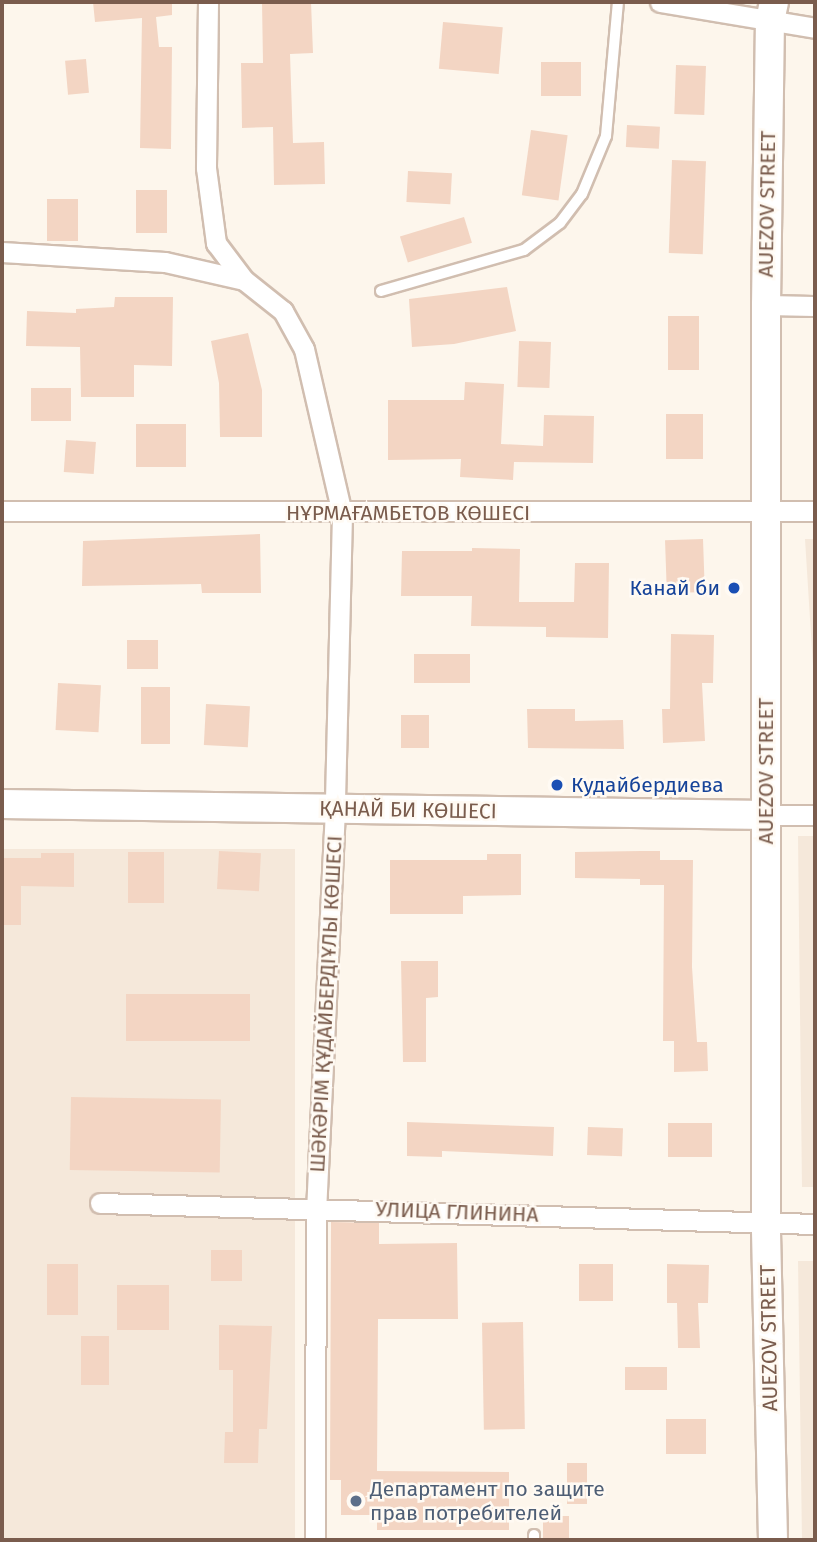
<!DOCTYPE html>
<html>
<head>
<meta charset="utf-8">
<style>
  body { margin:0 }
  #map { position:relative; width:817px; height:1542px; overflow:hidden; background:#fdf6ec; font-family:"Fira Sans",sans-serif }
  div>[style] { position:absolute }
  [style*='--x'] { left:calc(var(--x)*1px); top:calc(var(--y)*1px); width:calc(var(--w)*1px); rotate:calc(var(--a)*1deg) }
  .residential>* { inset:0; background:#f5e8da; transform-origin:0 0 }
  .building>* { inset:0; background:#f3d5c3; transform-origin:0 0 }
  .roads { filter:drop-shadow(2px 0 #d1beb0) drop-shadow(-2px 0 #d1beb0) drop-shadow(0 2px #d1beb0) drop-shadow(0 -2px #d1beb0) }
  .lane>* { height:10px; margin:-5px; padding:0 5px; transform-origin:5px; border-radius:5px; background:#fff }
  .street>* { height:19px; margin:-9.5px; padding:0 9.5px; transform-origin:9.5px; border-radius:9.5px; background:#fff }
  .secondary>* { height:28px; margin:-14px; padding:0 14px; transform-origin:14px; border-radius:14px; background:#fff }
  .dots>* { width:19px; height:19px; translate:-50% -50%; box-sizing:border-box; border:4px solid #fffaf3; border-radius:50% }
  span { translate:-50% -50%; white-space:nowrap; text-align:center; line-height:1.15; -webkit-text-stroke:5px #fffaf3; paint-order:stroke }
  .street-label { font-size:21px; color:#7a5c4d }
  .transit-label { font-size:21px; color:#164399 }
  .right { translate:-100% -50%; text-align:right }
  .left { translate:0 -50%; text-align:left }
  .service-label { font-size:21px; color:#4e5e75 }
  .frame { position:absolute; inset:0; border:4px solid #7a5c4d; pointer-events:none }
</style>
</head>
<body>
<div id="map">
  <div class="residential">
    <div style="clip-path:polygon(805px 539px,815px 539px,815px 698px)"></div>
    <div style="clip-path:polygon(798px 836px,815px 836px,815px 1187px,802px 1187px)"></div>
    <div style="left:295px;top:849px;width:691px;height:294px;rotate:90deg"></div>
    <div style="clip-path:polygon(798px 1261px,815px 1261px,815px 1540px,802px 1540px)"></div>
  </div>
  <div class="building">
    <div style="clip-path:polygon(93px 2px,172px 2px,172px 15px,156px 17px,159px 47px,172px 47px,171px 149px,140px 148px,142px 18px,95px 22px)"></div>
    <div style="clip-path:polygon(262px 2px,311px 2px,313px 53px,290px 54px,293px 143px,324px 142px,325px 184px,274px 185px,273px 127px,242px 128px,241px 63px,263px 63px)"></div>
    <div style="left:443px;top:22px;width:60px;height:47px;rotate:5deg"></div>
    <div style="left:86px;top:59px;width:34px;height:21px;rotate:85deg"></div>
    <div style="left:581px;top:62px;width:34px;height:40px;rotate:90deg"></div>
    <div style="left:676px;top:65px;width:30px;height:49px;rotate:2deg"></div>
    <div style="left:627px;top:125px;width:33px;height:22px;rotate:3deg"></div>
    <div style="left:531px;top:130px;width:37px;height:66px;rotate:8deg"></div>
    <div style="left:672px;top:160px;width:34px;height:93px;rotate:2deg"></div>
    <div style="left:408px;top:171px;width:44px;height:31px;rotate:3deg"></div>
    <div style="left:136px;top:190px;width:31px;height:43px"></div>
    <div style="left:47px;top:199px;width:31px;height:42px"></div>
    <div style="left:464px;top:217px;width:27px;height:67px;rotate:73deg"></div>
    <div style="clip-path:polygon(507px 287px,516px 331px,454px 344px,412px 347px,409px 299px)"></div>
    <div style="clip-path:polygon(115px 297px,173px 297px,172px 366px,134px 365px,134px 397px,81px 397px,80px 347px,26px 346px,27px 311px,76px 313px,76px 309px,114px 307px)"></div>
    <div style="left:668px;top:316px;width:31px;height:54px"></div>
    <div style="clip-path:polygon(248px 333px,262px 390px,262px 437px,220px 437px,219px 383px,211px 341px)"></div>
    <div style="left:519px;top:341px;width:32px;height:46px;rotate:2deg"></div>
    <div style="clip-path:polygon(465px 382px,504px 384px,501px 444px,543px 446px,544px 415px,594px 416px,593px 463px,514px 462px,513px 480px,460px 477px,461px 459px,388px 460px,388px 400px,464px 400px)"></div>
    <div style="left:31px;top:388px;width:40px;height:33px"></div>
    <div style="left:666px;top:414px;width:37px;height:45px"></div>
    <div style="left:136px;top:424px;width:50px;height:43px"></div>
    <div style="left:66px;top:440px;width:30px;height:32px;rotate:4deg"></div>
    <div style="clip-path:polygon(260px 534px,261px 593px,202px 593px,201px 584px,82px 586px,83px 541px)"></div>
    <div style="left:703px;top:539px;width:53px;height:38px;rotate:88deg"></div>
    <div style="clip-path:polygon(472px 548px,520px 549px,519px 602px,574px 602px,575px 563px,609px 563px,608px 638px,546px 637px,546px 627px,471px 626px,472px 596px,401px 596px,402px 551px,472px 551px)"></div>
    <div style="clip-path:polygon(671px 634px,714px 635px,713px 683px,702px 683px,705px 741px,663px 743px,662px 709px,670px 709px)"></div>
    <div style="left:127px;top:640px;width:31px;height:29px"></div>
    <div style="left:414px;top:654px;width:56px;height:29px"></div>
    <div style="left:58px;top:683px;width:43px;height:47px;rotate:3deg"></div>
    <div style="left:141px;top:687px;width:29px;height:57px"></div>
    <div style="left:206px;top:704px;width:44px;height:41px;rotate:3deg"></div>
    <div style="clip-path:polygon(527px 709px,575px 709px,575px 721px,623px 720px,624px 749px,528px 748px)"></div>
    <div style="left:401px;top:715px;width:28px;height:33px"></div>
    <div style="left:219px;top:851px;width:42px;height:38px;rotate:3deg"></div>
    <div style="clip-path:polygon(641px 851px,660px 851px,660px 860px,693px 860px,692px 967px,697px 1042px,707px 1042px,708px 1071px,674px 1072px,674px 1041px,663px 1041px,664px 885px,640px 885px,640px 879px,575px 878px,575px 852px)"></div>
    <div style="left:128px;top:852px;width:36px;height:51px"></div>
    <div style="clip-path:polygon(41px 853px,74px 853px,74px 887px,21px 886px,21px 925px,2px 925px,2px 858px,41px 858px)"></div>
    <div style="clip-path:polygon(487px 854px,521px 854px,521px 895px,463px 896px,463px 914px,390px 914px,390px 860px,487px 860px)"></div>
    <div style="clip-path:polygon(401px 961px,438px 961px,438px 997px,426px 998px,426px 1062px,403px 1062px)"></div>
    <div style="left:126px;top:994px;width:124px;height:47px"></div>
    <div style="left:71px;top:1097px;width:150px;height:73px;rotate:1deg"></div>
    <div style="clip-path:polygon(407px 1122px,554px 1127px,553px 1156px,442px 1151px,442px 1157px,407px 1156px)"></div>
    <div style="left:668px;top:1123px;width:44px;height:34px"></div>
    <div style="left:588px;top:1127px;width:35px;height:28px;rotate:2deg"></div>
    <div style="clip-path:polygon(331px 1222px,379px 1223px,379px 1244px,457px 1243px,458px 1319px,378px 1319px,377px 1471px,509px 1472px,509px 1530px,377px 1530px,377px 1515px,341px 1515px,341px 1480px,330px 1480px)"></div>
    <div style="left:211px;top:1250px;width:31px;height:31px"></div>
    <div style="left:47px;top:1264px;width:31px;height:51px"></div>
    <div style="left:579px;top:1264px;width:34px;height:37px"></div>
    <div style="clip-path:polygon(667px 1264px,709px 1265px,708px 1303px,698px 1303px,700px 1348px,678px 1348px,677px 1303px,667px 1303px)"></div>
    <div style="left:117px;top:1285px;width:52px;height:45px"></div>
    <div style="left:523px;top:1322px;width:107px;height:41px;rotate:89deg"></div>
    <div style="clip-path:polygon(219px 1325px,272px 1326px,267px 1429px,259px 1429px,258px 1463px,224px 1463px,225px 1432px,233px 1432px,233px 1370px,219px 1370px)"></div>
    <div style="left:81px;top:1336px;width:28px;height:49px"></div>
    <div style="left:667px;top:1367px;width:23px;height:42px;rotate:90deg"></div>
    <div style="left:666px;top:1419px;width:40px;height:35px"></div>
    <div style="left:567px;top:1463px;width:20px;height:41px"></div>
    <div style="left:543px;top:1516px;width:26px;height:24px"></div>
  </div>
  <div class="roads">
    <div class="lane">
      <div style="--x:381;--y:291;--w:149;--a:-16"></div>
      <div style="--x:524;--y:250;--w:45;--a:-36.9"></div>
      <div style="--x:560;--y:223;--w:36;--a:-53"></div>
      <div style="--x:582;--y:194;--w:63;--a:-67.5"></div>
      <div style="--x:606;--y:136;--w:135;--a:-84.9"></div>
      <div style="--x:534;--y:1535;--w:5;--a:90"></div>
    </div>
    <div class="street">
      <div style="--x:208;--y:2;--w:166;--a:90.7"></div>
      <div style="--x:206;--y:168;--w:76;--a:82.4"></div>
      <div style="--x:216;--y:243;--w:46;--a:52.9"></div>
      <div style="--x:244;--y:280;--w:50;--a:38.5"></div>
      <div style="--x:283;--y:311;--w:43;--a:61.1"></div>
      <div style="--x:304;--y:349;--w:169;--a:77"></div>
      <div style="--x:342;--y:514;--w:295;--a:91.4"></div>
      <div style="--x:335;--y:809;--w:397;--a:92.7"></div>
      <div style="--x:316;--y:1206;--w:334;--a:90.2"></div>
      <div style="--x:660;--y:2;--w:157;--a:9.5"></div>
      <div style="--x:2;--y:252;--w:163;--a:3.5"></div>
      <div style="--x:165;--y:262;--w:81;--a:12.8"></div>
      <div style="--x:766;--y:305;--w:49;--a:1.2"></div>
      <div style="--x:2;--y:511;--w:813;--a:0"></div>
      <div style="--x:766;--y:815;--w:49;--a:0"></div>
      <div style="--x:100;--y:1203;--w:715;--a:1.68"></div>
    </div>
    <div class="secondary">
      <div style="--x:2;--y:804;--w:764;--a:0.82"></div>
      <div style="--x:773;--y:1540;--w:316;--a:-91.3"></div>
      <div style="--x:766;--y:1224;--w:919;--a:-90"></div>
      <div style="--x:766;--y:305;--w:284;--a:-89.2"></div>
      <div style="--x:770;--y:21;--w:19;--a:-78"></div>
    </div>
  </div>
  <div class="dots">
    <div style="left:734px;top:588px;background:#1a4fb4"></div>
    <div style="left:557px;top:785px;background:#1a4fb4"></div>
    <div style="left:356px;top:1501px;background:#5c6f8a"></div>
  </div>
  <div class="street-label">
    <span style="left:767px;top:204px;rotate:-89deg">AUEZOV STREET</span>
    <span style="left:408px;top:513px">НҰРМАҒАМБЕТОВ КӨШЕСІ</span>
    <span style="left:766px;top:771px;rotate:-90deg">AUEZOV STREET</span>
    <span style="left:408px;top:810px;rotate:1deg">ҚАНАЙ БИ КӨШЕСІ</span>
    <span style="left:326px;top:1004px;rotate:-87deg">ШӘКӘРІМ ҚҰДАЙБЕРДІҰЛЫ КӨШЕСІ</span>
    <span style="left:457px;top:1212px;rotate:2deg">УЛИЦА ГЛИНИНА</span>
    <span style="left:769px;top:1338px;rotate:-91deg">AUEZOV STREET</span>
  </div>
  <div class="transit-label">
    <span class="right" style="left:720px;top:588px">Канай би</span>
    <span class="left" style="left:571px;top:785px">Кудайбердиева</span>
  </div>
  <div class="service-label">
    <span class="left" style="left:370px;top:1501px">Департамент по защите<br>прав потребителей</span>
  </div>
  <div class="frame"></div>
</div>
</body>
</html>
